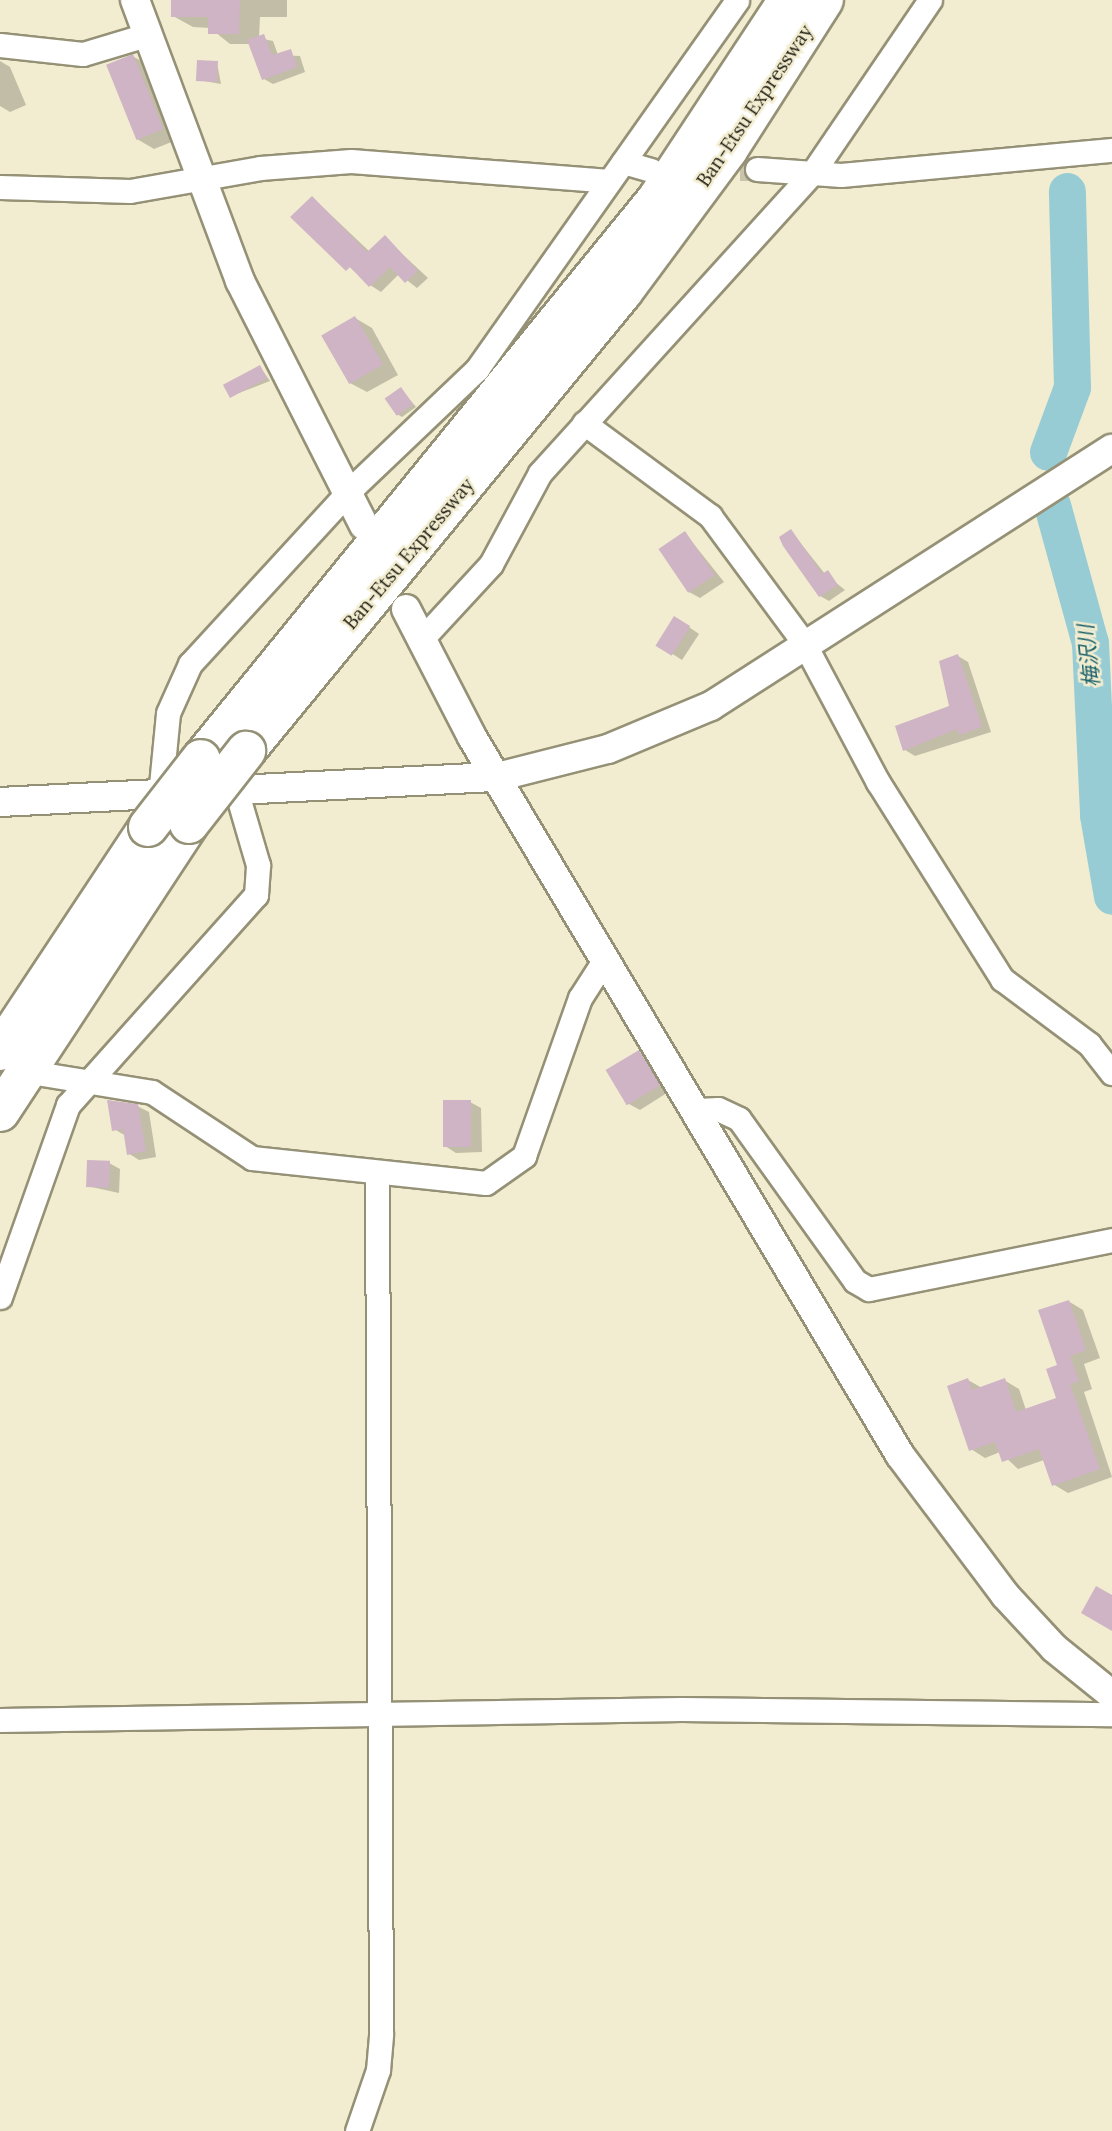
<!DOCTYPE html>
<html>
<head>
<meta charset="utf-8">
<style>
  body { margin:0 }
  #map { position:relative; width:1112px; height:2131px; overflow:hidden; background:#f2edd0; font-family:Lora,"Noto Sans JP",serif }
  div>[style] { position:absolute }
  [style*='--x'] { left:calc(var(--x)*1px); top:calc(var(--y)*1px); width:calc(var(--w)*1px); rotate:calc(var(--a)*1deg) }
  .shadow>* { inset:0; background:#0003 }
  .river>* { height:37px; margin:-18.5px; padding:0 18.5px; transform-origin:18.5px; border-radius:18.5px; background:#97ccd5 }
  .building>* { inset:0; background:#cfb4c5; transform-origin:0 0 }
  .minor-tunnel>* { height:23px; margin-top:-11.5px; transform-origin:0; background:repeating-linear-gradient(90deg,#c8c3aa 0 23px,transparent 0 34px) }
  .roads { filter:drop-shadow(2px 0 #959176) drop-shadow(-2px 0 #959176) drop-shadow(0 2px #959176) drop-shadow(0 -2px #959176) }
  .minor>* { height:23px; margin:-11.5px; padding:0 11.5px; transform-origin:11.5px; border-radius:11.5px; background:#fff }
  .tertiary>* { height:28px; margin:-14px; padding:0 14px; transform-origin:14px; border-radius:14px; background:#fff }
  .motorway>* { height:38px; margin:-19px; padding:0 19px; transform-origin:19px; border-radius:19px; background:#fff }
  .bridges { filter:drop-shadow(2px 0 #959176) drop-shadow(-2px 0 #959176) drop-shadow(0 2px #959176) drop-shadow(0 -2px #959176) }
  .motorway-bridge>* { height:38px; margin:-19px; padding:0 19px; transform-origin:19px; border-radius:19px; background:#fff }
  span { translate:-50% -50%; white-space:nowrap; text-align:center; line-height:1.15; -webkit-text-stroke:5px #f2edd0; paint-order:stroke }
  .street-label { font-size:19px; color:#1e1c12 }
  .water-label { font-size:21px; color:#1c626c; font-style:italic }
</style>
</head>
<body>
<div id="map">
  <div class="shadow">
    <div style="clip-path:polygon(173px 0,287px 0,287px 17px,260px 17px,259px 38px,273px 41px,278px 55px,300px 56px,305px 72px,273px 84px,264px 79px,251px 44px,230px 44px,210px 28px,193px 27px,173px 16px)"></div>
    <div style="clip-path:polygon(132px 56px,149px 65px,179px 139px,154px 149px,137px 139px)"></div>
    <div style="clip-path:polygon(0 61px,10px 67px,26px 105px,10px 112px,0 106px)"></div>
    <div style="clip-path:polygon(217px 63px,221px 84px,198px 80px)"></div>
    <div style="clip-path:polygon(313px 198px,370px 252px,385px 238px,428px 278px,417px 288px,399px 274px,381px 292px,370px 285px,293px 217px)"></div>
    <div style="clip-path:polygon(355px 318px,372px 328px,398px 375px,367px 392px,350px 383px)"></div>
    <div style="clip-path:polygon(260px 367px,270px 381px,231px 396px)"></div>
    <div style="clip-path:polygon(402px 390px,416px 407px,402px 417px,397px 414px)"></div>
    <div style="clip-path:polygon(791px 531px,825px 574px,845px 590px,829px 601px,820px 596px)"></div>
    <div style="clip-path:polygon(685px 533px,724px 582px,700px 598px,689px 592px)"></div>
    <div style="clip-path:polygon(686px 625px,699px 634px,682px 660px,657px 644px)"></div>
    <div style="clip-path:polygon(958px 656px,968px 662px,991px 732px,915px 756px,905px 750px,951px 708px)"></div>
    <div style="clip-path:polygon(639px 1052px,670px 1091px,640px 1110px,629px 1104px)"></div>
    <div style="clip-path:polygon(470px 1102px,481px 1108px,482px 1152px,456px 1153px,445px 1146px)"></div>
    <div style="clip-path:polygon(137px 1106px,149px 1112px,156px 1157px,139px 1160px,128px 1153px,126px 1136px,114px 1129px)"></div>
    <div style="clip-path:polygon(109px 1163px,120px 1169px,119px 1193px,87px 1186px)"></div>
    <div style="clip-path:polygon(1068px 1301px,1083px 1310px,1100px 1358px,1084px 1364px,1092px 1389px,1084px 1392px,1112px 1477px,1068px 1493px,1053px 1484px,1044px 1460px,1018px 1469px,1000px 1452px,985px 1458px,971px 1449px,968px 1380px,982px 1388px,1004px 1380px,1019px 1389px,1026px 1410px,1058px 1399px)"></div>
  </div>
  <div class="river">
    <div style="--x:1048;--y:452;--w:69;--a:-69.7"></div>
    <div style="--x:1072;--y:387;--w:196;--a:-91.5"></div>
    <div style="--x:1052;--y:505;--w:143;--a:74.6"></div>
    <div style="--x:1090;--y:643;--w:172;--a:87.3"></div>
    <div style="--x:1098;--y:815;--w:82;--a:80.2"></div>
  </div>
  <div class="building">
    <div style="clip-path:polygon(171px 0,240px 0,239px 34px,208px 34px,208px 17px,171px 17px)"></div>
    <div style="clip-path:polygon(264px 34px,272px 55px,291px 49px,297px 67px,262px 80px,247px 40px)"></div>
    <div style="left:133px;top:54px;width:81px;height:29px;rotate:68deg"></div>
    <div style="left:197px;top:60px;width:21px;height:21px;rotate:3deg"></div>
    <div style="clip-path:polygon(312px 196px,367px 252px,385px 235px,418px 271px,405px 283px,390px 267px,369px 287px,350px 267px,346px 271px,290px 217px)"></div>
    <div style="left:355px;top:316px;width:56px;height:39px;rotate:60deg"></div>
    <div style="left:260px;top:365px;width:15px;height:42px;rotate:62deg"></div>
    <div style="left:401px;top:387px;width:21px;height:20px;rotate:55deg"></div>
    <div style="clip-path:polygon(791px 529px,822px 574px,828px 570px,838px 585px,819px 597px,783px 546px,779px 537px)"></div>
    <div style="left:685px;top:531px;width:53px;height:32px;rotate:56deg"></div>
    <div style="left:674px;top:616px;width:19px;height:35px;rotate:32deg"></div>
    <div style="clip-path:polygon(958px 654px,982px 727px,959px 735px,957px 729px,903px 751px,895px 726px,949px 706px,939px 661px)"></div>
    <div style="left:639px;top:1050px;width:41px;height:39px;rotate:59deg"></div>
    <div style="clip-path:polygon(107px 1100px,138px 1104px,146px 1151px,127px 1155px,123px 1129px,112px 1131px)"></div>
    <div style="left:471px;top:1100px;width:47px;height:28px;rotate:90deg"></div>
    <div style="left:87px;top:1160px;width:23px;height:27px;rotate:2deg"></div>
    <div style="clip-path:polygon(1069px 1300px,1086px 1350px,1070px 1356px,1079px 1381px,1070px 1384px,1100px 1469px,1052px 1486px,1039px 1449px,1002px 1462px,995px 1442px,969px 1451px,947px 1386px,968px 1378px,972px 1390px,1005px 1378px,1016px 1412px,1056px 1398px,1046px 1369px,1057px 1365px,1038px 1310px)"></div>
    <div style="clip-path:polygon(1096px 1586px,1112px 1595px,1112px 1631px,1081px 1613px)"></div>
  </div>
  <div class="minor-tunnel">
    <div style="--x:706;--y:169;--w:51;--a:0"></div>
  </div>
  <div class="roads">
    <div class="minor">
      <div style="--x:0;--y:45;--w:83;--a:6.2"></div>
      <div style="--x:83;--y:54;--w:66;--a:-16.8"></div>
      <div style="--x:623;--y:162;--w:29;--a:16"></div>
      <div style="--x:757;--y:169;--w:84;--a:4.1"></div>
      <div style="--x:841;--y:175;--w:272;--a:-5.3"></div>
      <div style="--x:0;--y:187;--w:130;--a:1.8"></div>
      <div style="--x:130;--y:191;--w:132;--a:-10"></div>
      <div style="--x:260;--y:168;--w:91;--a:-4.4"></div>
      <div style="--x:351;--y:161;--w:259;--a:4.4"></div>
      <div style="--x:584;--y:423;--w:157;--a:36.4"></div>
      <div style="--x:710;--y:516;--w:158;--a:53.5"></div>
      <div style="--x:804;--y:643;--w:157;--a:62"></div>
      <div style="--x:878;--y:782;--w:233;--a:57.8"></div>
      <div style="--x:1002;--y:979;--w:109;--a:36.8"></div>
      <div style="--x:1089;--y:1044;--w:37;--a:52"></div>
      <div style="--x:420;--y:641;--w:105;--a:-47.3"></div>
      <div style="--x:491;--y:564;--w:103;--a:-61.7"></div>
      <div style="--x:540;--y:473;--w:406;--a:-47.8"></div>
      <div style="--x:813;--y:172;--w:208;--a:-55.8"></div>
      <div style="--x:160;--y:795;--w:82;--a:-84.4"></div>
      <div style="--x:168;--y:713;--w:54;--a:-65.8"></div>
      <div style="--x:190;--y:664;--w:232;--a:-47.4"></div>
      <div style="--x:347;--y:493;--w:180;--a:-43.6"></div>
      <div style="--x:477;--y:369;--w:451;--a:-54.8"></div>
      <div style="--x:42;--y:1074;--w:111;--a:9.3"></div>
      <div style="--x:152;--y:1092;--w:120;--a:33.4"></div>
      <div style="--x:252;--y:1158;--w:235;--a:6.1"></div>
      <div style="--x:486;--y:1183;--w:47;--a:-35.4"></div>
      <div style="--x:524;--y:1156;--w:168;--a:-70.5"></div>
      <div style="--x:580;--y:998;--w:46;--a:-57.3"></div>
      <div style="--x:698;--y:1110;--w:20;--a:-3"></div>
      <div style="--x:718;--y:1109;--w:23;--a:25"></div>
      <div style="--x:739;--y:1119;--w:199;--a:54.4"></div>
      <div style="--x:855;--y:1281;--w:16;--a:30"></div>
      <div style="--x:869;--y:1289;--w:248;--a:-11.4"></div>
      <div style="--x:0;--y:1297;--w:204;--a:-70.5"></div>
      <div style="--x:68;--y:1105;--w:282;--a:-48.2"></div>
      <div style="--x:256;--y:895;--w:30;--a:-86"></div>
      <div style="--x:258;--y:865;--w:78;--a:-106.3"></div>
      <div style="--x:0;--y:1720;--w:681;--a:-0.93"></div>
      <div style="--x:681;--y:1709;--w:431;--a:0.7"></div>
      <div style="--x:357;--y:2131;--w:65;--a:-71"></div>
      <div style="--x:378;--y:2070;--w:37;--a:-85"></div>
      <div style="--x:381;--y:2033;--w:858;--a:-90.27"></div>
    </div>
    <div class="tertiary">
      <div style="--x:135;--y:0;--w:300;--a:69.5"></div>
      <div style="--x:240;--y:281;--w:274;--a:63.1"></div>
      <div style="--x:406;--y:609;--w:144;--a:62.7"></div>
      <div style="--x:472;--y:737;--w:836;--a:59.2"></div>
      <div style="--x:900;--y:1455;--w:175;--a:53.1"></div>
      <div style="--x:1005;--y:1595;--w:72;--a:47.2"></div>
      <div style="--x:1054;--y:1648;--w:75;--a:39"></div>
      <div style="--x:0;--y:802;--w:498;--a:-2.9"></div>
      <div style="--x:497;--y:777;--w:114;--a:-14.2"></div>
      <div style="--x:608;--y:749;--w:112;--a:-22.7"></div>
      <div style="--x:711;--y:706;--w:476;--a:-32.7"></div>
    </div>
    <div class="motorway">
      <div style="--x:246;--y:751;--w:594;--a:-50.6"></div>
      <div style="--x:623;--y:292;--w:177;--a:-53.5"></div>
      <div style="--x:728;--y:150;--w:178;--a:-57.4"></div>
      <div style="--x:201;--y:759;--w:721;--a:-50.86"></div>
      <div style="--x:656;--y:200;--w:240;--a:-56.6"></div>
      <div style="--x:0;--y:1051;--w:268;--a:-56.5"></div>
      <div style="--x:0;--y:1112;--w:344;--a:-56.7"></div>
    </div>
  </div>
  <div class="bridges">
    <div class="motorway-bridge">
      <div style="--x:189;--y:824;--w:93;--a:-52"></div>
      <div style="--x:148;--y:827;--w:86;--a:-52.1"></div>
    </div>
  </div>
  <div class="street-label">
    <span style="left:755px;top:106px;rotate:-56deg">Ban-Etsu Expressway</span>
    <span style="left:409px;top:554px;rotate:-50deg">Ban-Etsu Expressway</span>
  </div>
  <div class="water-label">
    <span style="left:1089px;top:656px;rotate:-96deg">梅沢川</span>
  </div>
</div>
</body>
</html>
